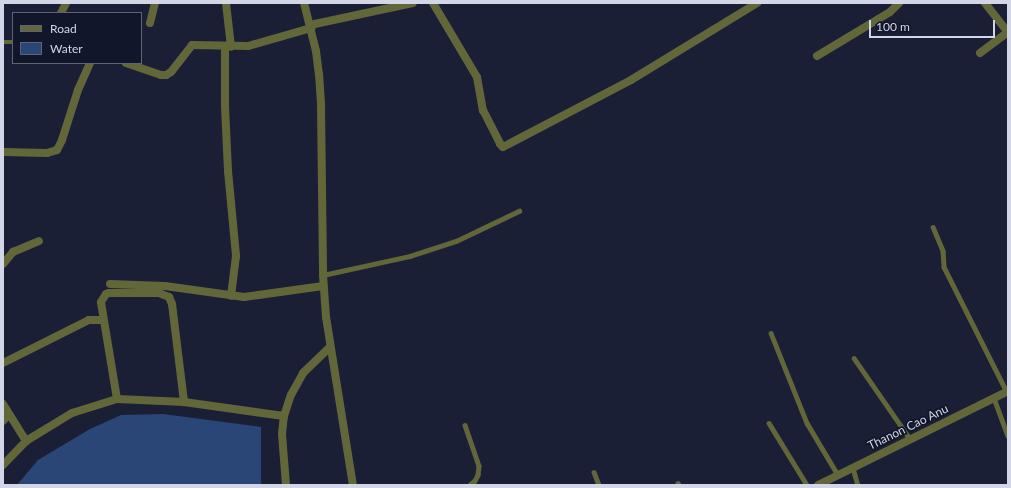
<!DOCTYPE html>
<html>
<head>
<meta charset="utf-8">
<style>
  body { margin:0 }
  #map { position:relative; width:1011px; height:488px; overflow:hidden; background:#1a1f36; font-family:Lato,sans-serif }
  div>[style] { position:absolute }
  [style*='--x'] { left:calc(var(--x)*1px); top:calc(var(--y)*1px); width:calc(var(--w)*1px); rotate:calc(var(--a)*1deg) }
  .water>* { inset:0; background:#2a4677 }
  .service>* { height:4.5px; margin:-2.25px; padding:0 2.25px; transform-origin:2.25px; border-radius:2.25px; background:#626739 }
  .minor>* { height:8px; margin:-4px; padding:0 4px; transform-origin:4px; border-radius:4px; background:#626739 }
  .tertiary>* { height:8px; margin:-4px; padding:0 4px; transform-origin:4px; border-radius:4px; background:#626739 }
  span { translate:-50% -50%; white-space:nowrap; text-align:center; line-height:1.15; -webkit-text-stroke:3.5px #11162b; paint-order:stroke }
  .street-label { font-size:12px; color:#d2d6e6 }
  .frame { position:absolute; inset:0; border:4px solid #d2d6e6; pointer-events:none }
  .legend { position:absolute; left:12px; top:12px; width:130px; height:52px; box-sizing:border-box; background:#11162b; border:1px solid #5e6376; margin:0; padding:5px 7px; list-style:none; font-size:12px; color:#d2d6e6 }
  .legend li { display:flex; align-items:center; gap:8px; height:20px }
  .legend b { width:20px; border:1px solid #5e6376 }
  .scale { position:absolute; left:869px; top:20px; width:126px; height:18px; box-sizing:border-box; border:2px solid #d2d6e6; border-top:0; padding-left:5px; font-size:12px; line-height:14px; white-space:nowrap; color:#d2d6e6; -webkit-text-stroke:3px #11162b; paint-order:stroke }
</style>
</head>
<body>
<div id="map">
  <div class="water">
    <div style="clip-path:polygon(163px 414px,261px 427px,261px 485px,17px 485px,38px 460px,90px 429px,121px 415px)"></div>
  </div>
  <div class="service">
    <div style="--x:3;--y:42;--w:10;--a:0"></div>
    <div style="--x:933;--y:227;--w:26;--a:67"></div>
    <div style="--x:943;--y:251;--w:16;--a:86"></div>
    <div style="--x:944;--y:267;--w:140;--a:63.3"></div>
    <div style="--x:323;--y:275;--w:89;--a:-12.3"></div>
    <div style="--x:410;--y:256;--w:48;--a:-18.1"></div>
    <div style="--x:456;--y:241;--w:70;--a:-25.5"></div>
    <div style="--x:771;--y:333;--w:97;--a:68.2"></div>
    <div style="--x:807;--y:423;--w:61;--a:59.2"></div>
    <div style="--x:854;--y:358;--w:98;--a:55.3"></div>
    <div style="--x:994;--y:398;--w:40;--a:69.8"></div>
    <div style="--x:769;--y:423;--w:73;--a:58.5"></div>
    <div style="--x:465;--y:425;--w:43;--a:71.1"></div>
    <div style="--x:479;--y:466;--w:9;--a:96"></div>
    <div style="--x:478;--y:475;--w:7;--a:117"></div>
    <div style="--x:475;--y:481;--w:6;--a:141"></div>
    <div style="--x:853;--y:468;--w:18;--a:74"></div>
    <div style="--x:594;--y:472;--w:14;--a:69"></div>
    <div style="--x:678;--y:483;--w:2;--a:63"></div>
  </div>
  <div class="minor">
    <div style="--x:226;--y:3;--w:44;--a:83.5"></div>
    <div style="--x:433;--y:3;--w:86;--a:59.3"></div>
    <div style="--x:477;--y:77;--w:34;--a:80"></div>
    <div style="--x:483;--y:110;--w:38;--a:63"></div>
    <div style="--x:500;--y:144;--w:4;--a:45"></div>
    <div style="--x:503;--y:147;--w:144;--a:-27.6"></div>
    <div style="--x:631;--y:80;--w:148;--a:-31.4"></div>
    <div style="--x:985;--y:3;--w:37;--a:52"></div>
    <div style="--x:61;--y:13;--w:11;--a:-63"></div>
    <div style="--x:150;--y:23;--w:21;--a:-76"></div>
    <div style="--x:310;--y:25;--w:105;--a:-12.1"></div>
    <div style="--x:225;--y:47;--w:60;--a:90"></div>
    <div style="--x:225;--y:107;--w:64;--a:87.3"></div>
    <div style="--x:228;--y:171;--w:85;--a:84.6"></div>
    <div style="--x:236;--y:256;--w:40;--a:97.1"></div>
    <div style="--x:980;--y:53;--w:35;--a:-37"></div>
    <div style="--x:817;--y:56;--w:85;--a:-31.1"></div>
    <div style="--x:890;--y:12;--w:13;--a:-45"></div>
    <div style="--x:126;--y:63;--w:37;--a:19"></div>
    <div style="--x:161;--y:75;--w:5;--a:0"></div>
    <div style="--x:166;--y:75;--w:6;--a:-31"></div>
    <div style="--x:171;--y:72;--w:34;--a:-52"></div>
    <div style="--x:192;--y:45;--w:56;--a:1"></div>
    <div style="--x:248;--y:46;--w:66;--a:-15.9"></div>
    <div style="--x:3;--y:152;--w:44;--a:1.3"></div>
    <div style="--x:47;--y:153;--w:10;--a:-17"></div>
    <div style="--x:57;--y:150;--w:11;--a:-63"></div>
    <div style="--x:62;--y:140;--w:52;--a:-72.3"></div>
    <div style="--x:78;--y:90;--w:30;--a:-66"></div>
    <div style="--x:3;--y:264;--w:16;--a:-50"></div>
    <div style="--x:13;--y:252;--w:28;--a:-23"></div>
    <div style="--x:110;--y:284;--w:55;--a:2.1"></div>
    <div style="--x:165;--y:286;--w:80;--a:7.9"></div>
    <div style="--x:244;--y:297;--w:80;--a:-7.9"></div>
    <div style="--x:3;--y:363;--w:96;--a:-26.6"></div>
    <div style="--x:89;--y:320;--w:14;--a:0"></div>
    <div style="--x:117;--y:399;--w:98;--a:-99.4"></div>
    <div style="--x:101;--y:302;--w:9;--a:-58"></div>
    <div style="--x:106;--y:294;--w:3;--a:-18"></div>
    <div style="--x:109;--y:293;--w:50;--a:0"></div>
    <div style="--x:159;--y:293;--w:11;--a:22"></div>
    <div style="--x:169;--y:297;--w:8;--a:67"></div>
    <div style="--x:172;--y:304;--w:99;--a:83"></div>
    <div style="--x:3;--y:404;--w:44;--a:58.1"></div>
    <div style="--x:3;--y:421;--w:9;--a:-49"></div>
    <div style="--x:3;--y:465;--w:33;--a:-46"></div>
    <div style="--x:26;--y:441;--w:54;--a:-31.3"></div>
    <div style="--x:72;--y:413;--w:47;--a:-17.3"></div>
    <div style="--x:117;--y:399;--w:67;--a:2.6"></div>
    <div style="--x:184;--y:402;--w:101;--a:8"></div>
    <div style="--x:286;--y:485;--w:51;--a:-94.5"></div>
    <div style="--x:282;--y:434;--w:18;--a:-84"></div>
    <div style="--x:284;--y:416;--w:22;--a:-72"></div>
    <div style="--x:291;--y:395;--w:25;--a:-61"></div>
    <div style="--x:303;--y:373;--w:37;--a:-44"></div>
  </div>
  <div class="tertiary">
    <div style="--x:304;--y:3;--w:49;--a:76"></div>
    <div style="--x:316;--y:51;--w:23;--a:83"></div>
    <div style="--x:319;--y:74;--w:32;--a:86"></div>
    <div style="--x:321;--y:106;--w:169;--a:89.3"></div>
    <div style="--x:323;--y:275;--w:42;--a:85.9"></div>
    <div style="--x:326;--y:317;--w:170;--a:80.9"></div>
    <div style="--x:818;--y:485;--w:212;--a:-26.3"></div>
  </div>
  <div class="street-label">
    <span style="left:908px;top:427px;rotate:-26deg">Thanon Cao Anu</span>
  </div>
  <div class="frame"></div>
  <ul class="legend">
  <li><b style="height:5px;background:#626739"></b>Road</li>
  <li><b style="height:11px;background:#2a4677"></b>Water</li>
  </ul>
  <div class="scale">100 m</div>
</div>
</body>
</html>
